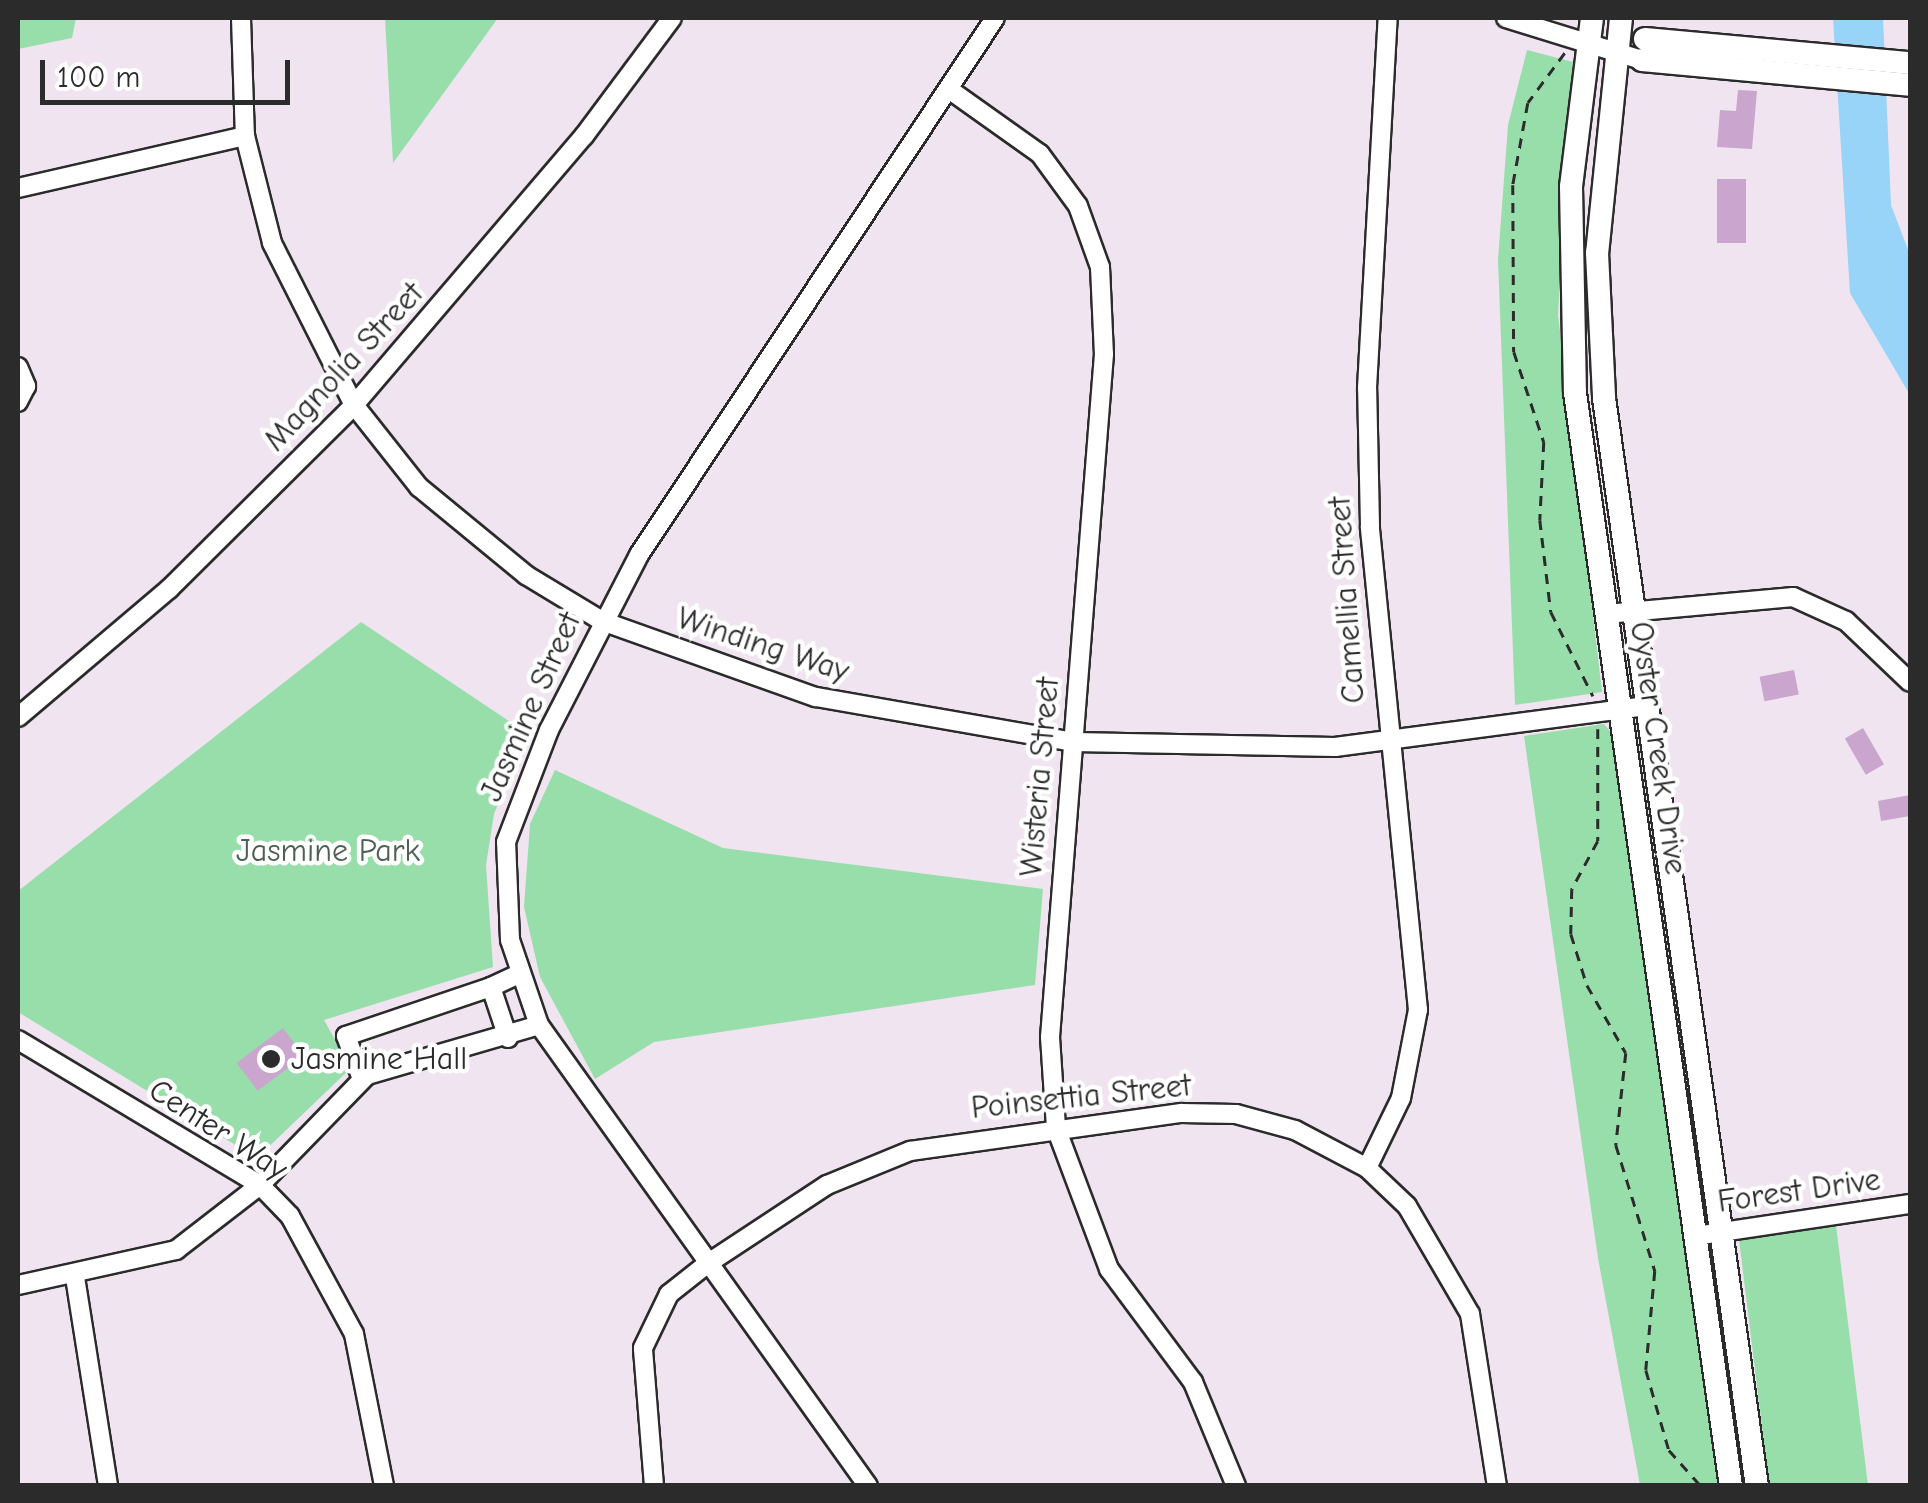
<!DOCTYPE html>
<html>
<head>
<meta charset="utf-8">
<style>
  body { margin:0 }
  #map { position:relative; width:1928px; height:1503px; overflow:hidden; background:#efe4f0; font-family:"Comic Neue",sans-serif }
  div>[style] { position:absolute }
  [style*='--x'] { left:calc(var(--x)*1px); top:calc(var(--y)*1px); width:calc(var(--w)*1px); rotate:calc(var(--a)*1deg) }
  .green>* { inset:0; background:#98deab; transform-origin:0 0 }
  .water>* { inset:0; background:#98d3f8 }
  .building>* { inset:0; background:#caa5cd; transform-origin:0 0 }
  .path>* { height:2.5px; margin-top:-1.25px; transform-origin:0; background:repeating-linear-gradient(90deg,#2b2b2b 0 10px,transparent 0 18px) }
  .roads { filter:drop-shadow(2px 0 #2b2b2b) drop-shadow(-2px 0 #2b2b2b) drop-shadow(0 2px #2b2b2b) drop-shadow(0 -2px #2b2b2b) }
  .minor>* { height:18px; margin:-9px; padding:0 9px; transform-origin:9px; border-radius:9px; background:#fff }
  .major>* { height:22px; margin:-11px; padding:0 11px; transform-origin:11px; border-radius:11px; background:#fff }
  .dots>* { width:28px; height:28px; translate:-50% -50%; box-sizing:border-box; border:5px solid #fff; border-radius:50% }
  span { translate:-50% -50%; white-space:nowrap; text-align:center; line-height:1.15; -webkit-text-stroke:9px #fff; paint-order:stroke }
  .street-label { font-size:32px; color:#2b2b2b }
  .park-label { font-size:32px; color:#4c6151 }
  .poi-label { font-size:32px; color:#2b2b2b }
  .left { translate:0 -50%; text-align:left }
  .frame { position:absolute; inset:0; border:20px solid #2b2b2b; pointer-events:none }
  .scale { position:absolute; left:40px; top:60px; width:250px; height:45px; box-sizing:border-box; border:5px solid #2b2b2b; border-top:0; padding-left:12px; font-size:30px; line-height:35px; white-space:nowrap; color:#2b2b2b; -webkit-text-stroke:8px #fff; paint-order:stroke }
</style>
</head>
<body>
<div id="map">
  <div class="green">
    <div style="clip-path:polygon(18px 18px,76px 18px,72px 38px,18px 49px)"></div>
    <div style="clip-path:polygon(385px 18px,498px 18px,393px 163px)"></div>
    <div style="clip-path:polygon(1527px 50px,1573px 62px,1558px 315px,1602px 692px,1515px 705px,1498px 260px,1508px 125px)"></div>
    <div style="clip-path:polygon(361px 622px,527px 733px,494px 814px,486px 865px,493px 967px,324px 1020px,351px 1068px,257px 1158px,18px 1012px,18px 891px)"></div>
    <div style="clip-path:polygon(1604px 724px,1614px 736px,1721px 1485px,1640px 1485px,1598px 1258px,1524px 736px)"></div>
    <div style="clip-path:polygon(555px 770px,723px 848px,1043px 889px,1035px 985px,654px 1042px,595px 1079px,540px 977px,524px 907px,530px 824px)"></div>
    <div style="left:1836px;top:1225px;width:262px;height:98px;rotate:83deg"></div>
  </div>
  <div class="water">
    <div style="clip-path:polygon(1833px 18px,1883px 18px,1891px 205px,1910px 255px,1910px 395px,1850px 293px)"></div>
  </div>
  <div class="building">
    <div style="clip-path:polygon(1738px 90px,1757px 91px,1752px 149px,1717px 147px,1720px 110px,1736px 111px)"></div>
    <div style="left:1717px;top:179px;width:29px;height:64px"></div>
    <div style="left:1794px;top:670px;width:25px;height:35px;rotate:79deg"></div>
    <div style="left:1863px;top:728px;width:42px;height:21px;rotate:60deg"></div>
    <div style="clip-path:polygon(1910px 795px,1910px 816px,1881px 821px,1878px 801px)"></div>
    <div style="left:283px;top:1028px;width:35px;height:58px;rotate:53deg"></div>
  </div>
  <div class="path">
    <div style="--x:1565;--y:53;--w:62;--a:126.5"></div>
    <div style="--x:1528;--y:103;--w:83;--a:100.4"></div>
    <div style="--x:1513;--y:185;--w:167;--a:89.7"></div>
    <div style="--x:1514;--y:352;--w:95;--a:71.6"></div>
    <div style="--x:1544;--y:442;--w:78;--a:92.9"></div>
    <div style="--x:1540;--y:520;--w:93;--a:83.2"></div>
    <div style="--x:1551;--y:612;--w:94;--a:63.4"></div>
    <div style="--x:1598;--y:729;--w:112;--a:90"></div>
    <div style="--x:1598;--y:841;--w:55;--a:118.4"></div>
    <div style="--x:1572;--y:889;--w:45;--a:91.3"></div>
    <div style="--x:1571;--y:934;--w:53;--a:72.6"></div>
    <div style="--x:1587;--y:985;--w:78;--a:60.2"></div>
    <div style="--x:1626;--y:1053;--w:93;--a:96.2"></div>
    <div style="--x:1616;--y:1145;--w:132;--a:72.8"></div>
    <div style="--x:1655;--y:1271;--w:99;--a:95.2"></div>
    <div style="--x:1646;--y:1370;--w:83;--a:74"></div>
    <div style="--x:1669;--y:1450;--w:48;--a:48.4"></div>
  </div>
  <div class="roads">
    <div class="minor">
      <div style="--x:241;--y:18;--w:118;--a:88.1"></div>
      <div style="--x:245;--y:136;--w:110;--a:75.8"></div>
      <div style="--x:272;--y:243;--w:182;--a:63.2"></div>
      <div style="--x:354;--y:405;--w:105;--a:51.6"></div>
      <div style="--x:419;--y:487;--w:139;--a:39.4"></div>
      <div style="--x:526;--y:575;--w:89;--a:31.2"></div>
      <div style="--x:602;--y:621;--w:227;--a:19.6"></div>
      <div style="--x:816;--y:697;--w:262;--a:9.9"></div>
      <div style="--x:1074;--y:742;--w:261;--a:1.1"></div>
      <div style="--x:1335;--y:747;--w:314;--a:-7.5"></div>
      <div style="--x:1506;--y:18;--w:142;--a:17.2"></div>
      <div style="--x:950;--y:90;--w:110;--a:35.4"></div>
      <div style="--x:1040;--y:154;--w:64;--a:53.8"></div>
      <div style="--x:1078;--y:206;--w:65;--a:70.2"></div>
      <div style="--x:1100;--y:267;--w:87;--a:87.4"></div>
      <div style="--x:1104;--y:354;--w:685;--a:94.52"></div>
      <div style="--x:1050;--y:1037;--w:91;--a:86.2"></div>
      <div style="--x:1056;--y:1128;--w:151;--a:69.4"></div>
      <div style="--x:1109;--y:1269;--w:141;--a:53.4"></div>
      <div style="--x:1193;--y:1382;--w:113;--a:67.5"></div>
      <div style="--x:18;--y:188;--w:233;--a:-12.9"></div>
      <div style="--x:18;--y:367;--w:21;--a:67"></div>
      <div style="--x:26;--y:386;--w:18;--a:117"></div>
      <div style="--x:1606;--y:614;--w:188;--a:-5.2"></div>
      <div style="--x:1793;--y:597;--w:58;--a:24.4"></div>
      <div style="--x:1846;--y:621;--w:88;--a:43.6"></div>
      <div style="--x:18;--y:717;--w:198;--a:-40.3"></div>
      <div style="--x:169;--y:589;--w:261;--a:-44.8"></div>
      <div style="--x:354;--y:405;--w:354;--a:-49.5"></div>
      <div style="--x:584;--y:136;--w:147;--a:-53.3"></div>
      <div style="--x:508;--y:1038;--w:54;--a:-108.4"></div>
      <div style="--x:491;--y:987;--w:31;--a:-25"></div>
      <div style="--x:18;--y:1040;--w:282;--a:30.9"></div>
      <div style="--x:260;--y:1185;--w:43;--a:45.9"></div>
      <div style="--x:290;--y:1216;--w:134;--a:61.5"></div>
      <div style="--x:354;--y:1334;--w:155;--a:78.8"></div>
      <div style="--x:362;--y:1079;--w:46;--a:-110.4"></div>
      <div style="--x:346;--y:1036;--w:153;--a:-18.7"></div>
      <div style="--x:1367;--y:1168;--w:78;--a:-64.1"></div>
      <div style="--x:1401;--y:1098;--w:90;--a:-79.1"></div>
      <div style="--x:1418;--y:1010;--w:486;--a:-95.7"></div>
      <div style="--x:1370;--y:526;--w:138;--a:-91.2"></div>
      <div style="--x:1367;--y:388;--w:371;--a:-86.8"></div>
      <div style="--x:1695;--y:1236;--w:217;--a:-8.5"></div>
      <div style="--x:75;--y:1277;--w:212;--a:81"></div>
      <div style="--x:18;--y:1285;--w:162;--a:-12.5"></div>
      <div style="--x:176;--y:1250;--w:106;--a:-37.7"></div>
      <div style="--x:260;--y:1185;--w:153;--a:-45.8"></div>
      <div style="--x:367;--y:1075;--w:179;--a:-16.2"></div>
      <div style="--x:654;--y:1486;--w:138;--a:-94.6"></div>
      <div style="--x:643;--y:1348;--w:60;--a:-64.3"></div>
      <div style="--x:669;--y:1294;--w:48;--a:-38.3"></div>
      <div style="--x:707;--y:1264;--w:144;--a:-33.4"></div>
      <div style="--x:827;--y:1185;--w:90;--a:-22.3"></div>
      <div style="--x:910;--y:1151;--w:274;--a:-8"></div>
      <div style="--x:1181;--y:1113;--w:55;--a:1"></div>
      <div style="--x:1236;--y:1114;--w:61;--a:15.2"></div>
      <div style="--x:1295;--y:1130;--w:81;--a:27.8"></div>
      <div style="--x:1367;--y:1168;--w:55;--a:43.5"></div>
      <div style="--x:1407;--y:1206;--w:125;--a:59.7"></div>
      <div style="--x:1470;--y:1314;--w:174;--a:81.1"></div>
      <div style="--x:868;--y:1486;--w:566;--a:-125.51"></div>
      <div style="--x:539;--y:1025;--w:90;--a:-108.8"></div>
      <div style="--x:510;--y:940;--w:98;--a:-92.3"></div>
      <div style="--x:506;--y:842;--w:120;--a:-69"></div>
      <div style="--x:549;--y:730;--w:197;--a:-62.8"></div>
      <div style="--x:639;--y:555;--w:644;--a:-56.46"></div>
    </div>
    <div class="major">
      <div style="--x:1592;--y:18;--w:170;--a:97.1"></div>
      <div style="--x:1571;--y:187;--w:206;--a:88.9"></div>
      <div style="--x:1575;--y:393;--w:1104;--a:81.88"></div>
      <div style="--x:1621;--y:18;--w:236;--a:95.8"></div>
      <div style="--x:1597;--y:253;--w:145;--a:87.2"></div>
      <div style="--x:1604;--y:398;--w:1099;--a:82"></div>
      <div style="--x:1645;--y:39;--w:266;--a:5.2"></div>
      <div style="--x:1642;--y:60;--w:269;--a:5.3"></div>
    </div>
  </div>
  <div class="dots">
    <div style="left:271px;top:1059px;background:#2b2b2b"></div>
  </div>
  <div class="street-label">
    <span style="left:344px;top:367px;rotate:-47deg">Magnolia Street</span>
    <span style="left:1347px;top:600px;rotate:-94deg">Camellia Street</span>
    <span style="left:763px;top:645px;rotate:18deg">Winding Way</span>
    <span style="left:531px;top:707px;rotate:-66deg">Jasmine Street</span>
    <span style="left:1658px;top:748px;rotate:82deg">Oyster Creek Drive</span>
    <span style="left:1040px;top:777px;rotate:-85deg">Wisteria Street</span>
    <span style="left:1081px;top:1097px;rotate:-6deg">Poinsettia Street</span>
    <span style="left:218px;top:1130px;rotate:33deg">Center Way</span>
    <span style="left:1799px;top:1191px;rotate:-8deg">Forest Drive</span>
  </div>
  <div class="park-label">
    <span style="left:328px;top:851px">Jasmine Park</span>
  </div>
  <div class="poi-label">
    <span class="left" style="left:291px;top:1059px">Jasmine Hall</span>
  </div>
  <div class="frame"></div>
  <div class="scale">100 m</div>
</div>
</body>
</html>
